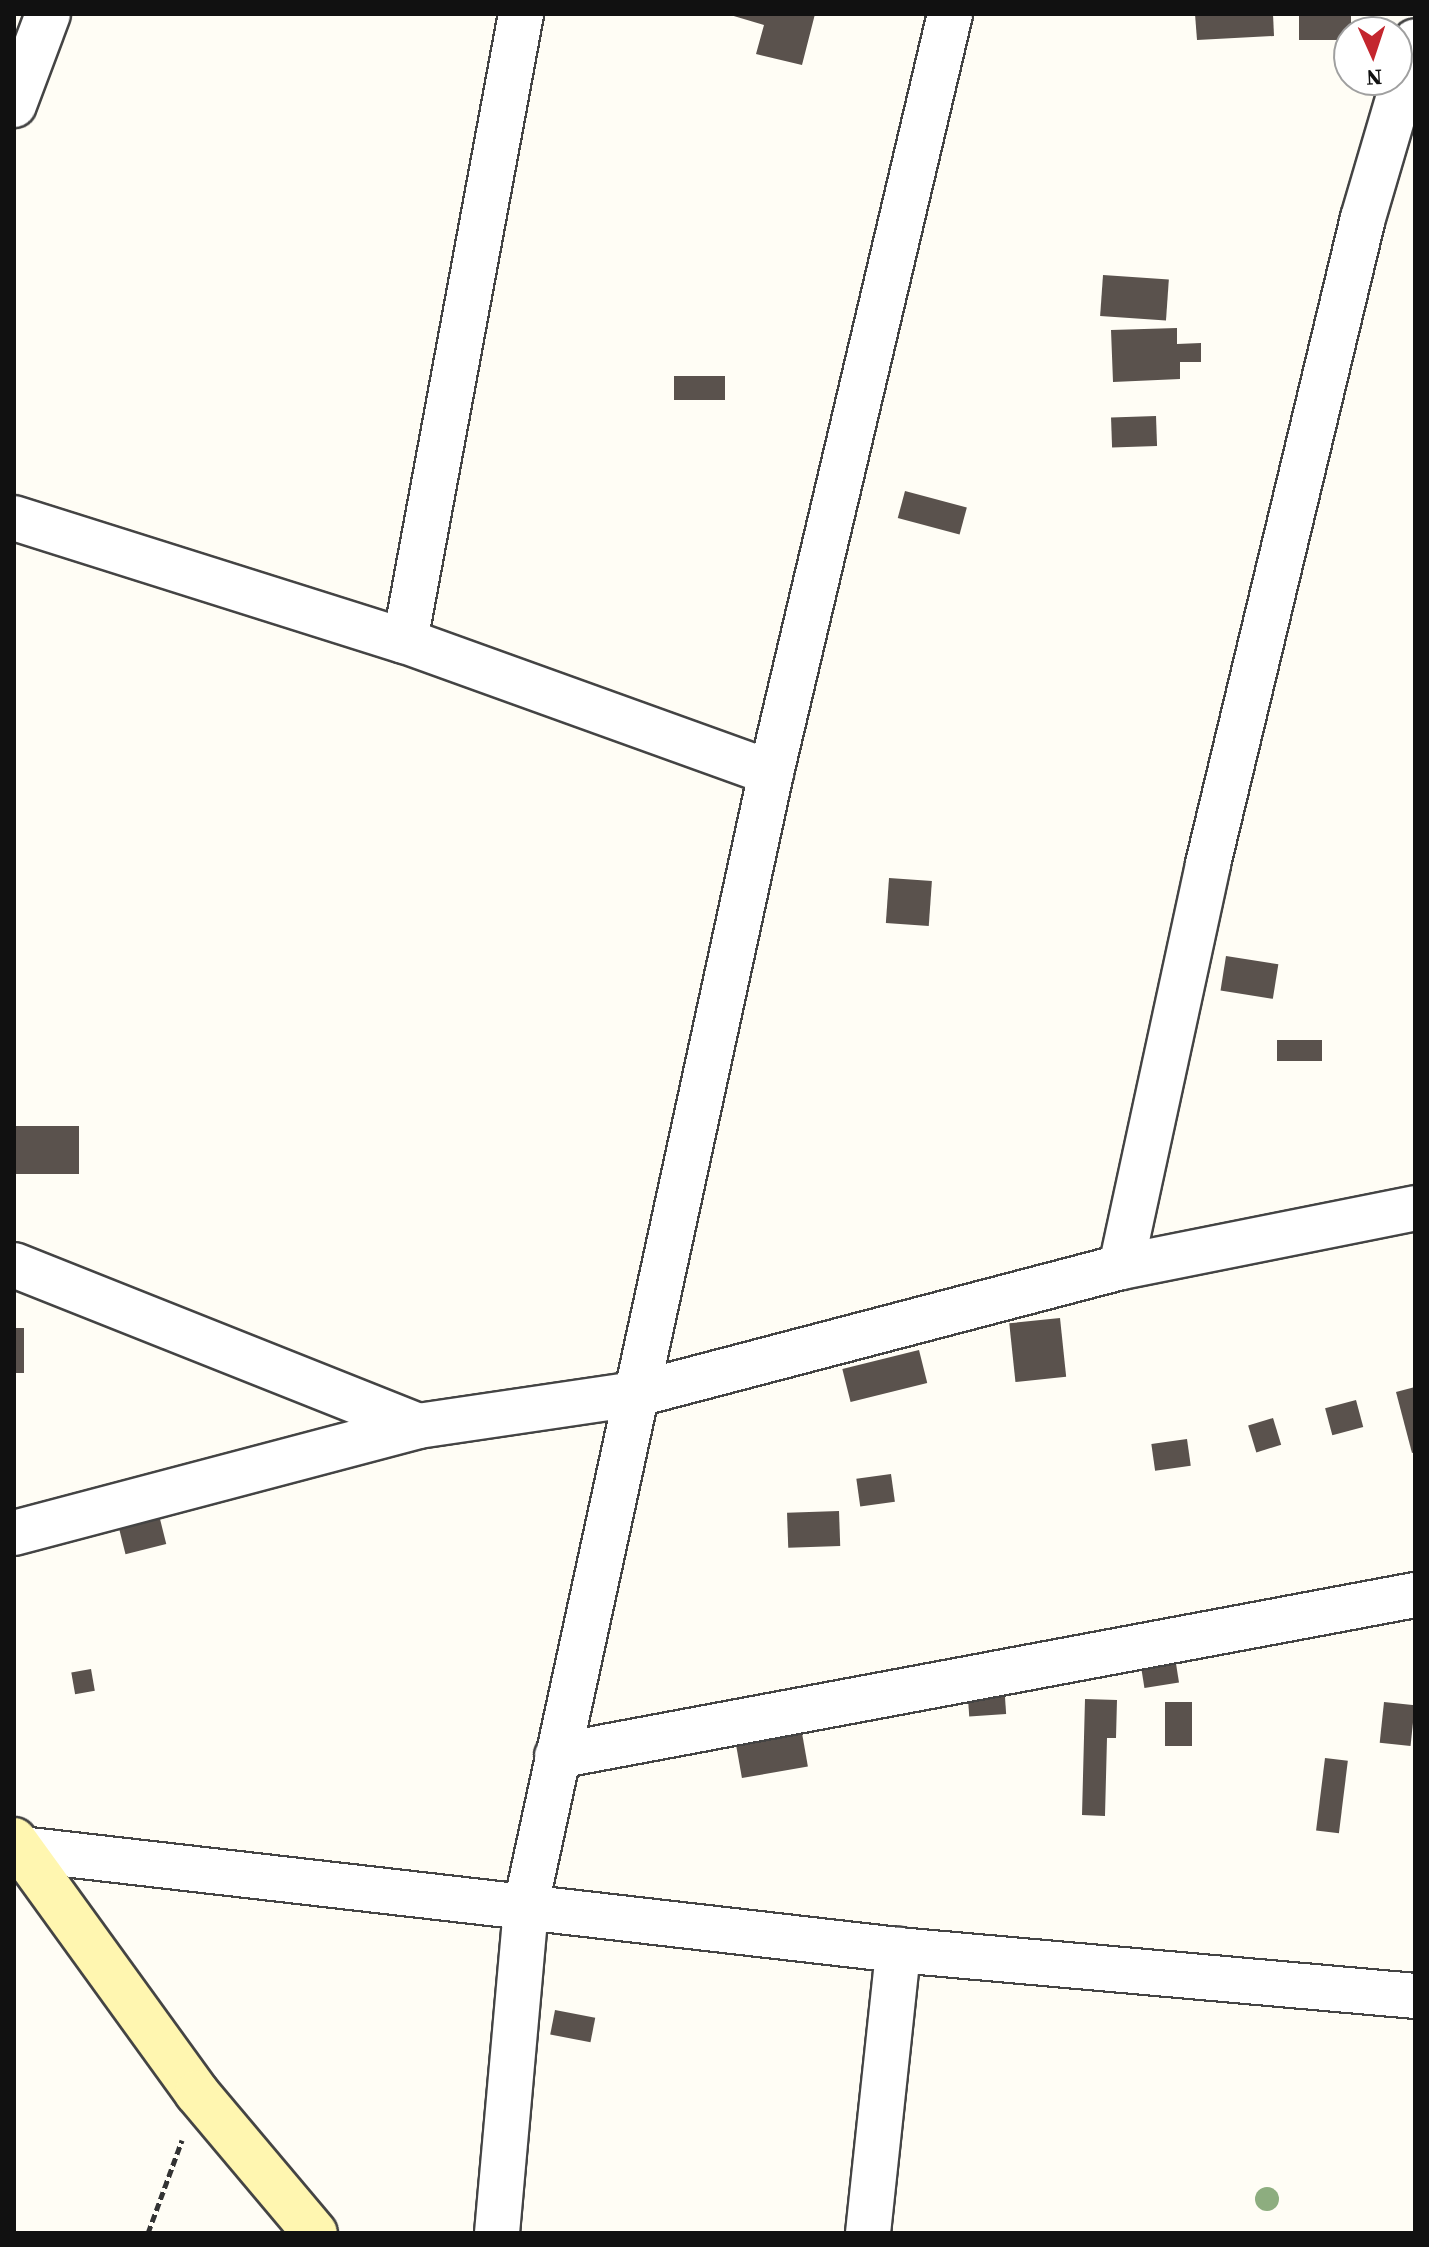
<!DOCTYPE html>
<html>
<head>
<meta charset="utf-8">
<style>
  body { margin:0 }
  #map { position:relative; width:1429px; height:2247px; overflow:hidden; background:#fffdf5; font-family:"Source Serif 4",serif }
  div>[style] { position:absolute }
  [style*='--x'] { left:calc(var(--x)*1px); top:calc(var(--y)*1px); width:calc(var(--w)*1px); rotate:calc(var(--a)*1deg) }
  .building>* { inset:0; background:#5a524d; transform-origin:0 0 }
  .path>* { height:5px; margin-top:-2.5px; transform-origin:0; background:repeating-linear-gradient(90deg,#333 0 8px,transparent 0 12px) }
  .roads { filter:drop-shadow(2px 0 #444) drop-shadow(-2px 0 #444) drop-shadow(0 2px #444) drop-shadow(0 -2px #444) }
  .street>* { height:44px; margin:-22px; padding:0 22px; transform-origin:22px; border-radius:22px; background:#fff }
  .secondary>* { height:44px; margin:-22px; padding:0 22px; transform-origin:22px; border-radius:22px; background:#fff6b0 }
  .trees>* { width:24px; height:24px; margin:-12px; border-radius:50%; background:#8dad7f }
  span { translate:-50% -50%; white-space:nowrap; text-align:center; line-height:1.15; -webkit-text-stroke:8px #fff; paint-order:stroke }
  .frame { position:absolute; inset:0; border:16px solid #111; pointer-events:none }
  .north { position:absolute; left:1333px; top:16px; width:80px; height:80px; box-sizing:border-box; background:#fff; border:2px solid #a0a0a0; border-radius:50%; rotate:177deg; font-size:22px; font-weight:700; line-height:32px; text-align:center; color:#111 }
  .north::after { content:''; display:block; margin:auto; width:28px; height:36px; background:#c4262e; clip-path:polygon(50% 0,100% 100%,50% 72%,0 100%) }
</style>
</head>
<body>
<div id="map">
  <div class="building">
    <div style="clip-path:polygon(727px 14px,815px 14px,802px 65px,756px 54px,764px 25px)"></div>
    <div style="clip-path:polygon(1195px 14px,1273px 14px,1274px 36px,1197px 40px)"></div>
    <div style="left:1299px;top:14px;width:52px;height:26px"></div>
    <div style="left:1103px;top:275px;width:66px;height:41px;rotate:4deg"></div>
    <div style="clip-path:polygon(1177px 328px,1177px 344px,1201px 343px,1201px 362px,1180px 362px,1180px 379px,1113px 382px,1111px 330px)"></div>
    <div style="left:725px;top:376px;width:24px;height:51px;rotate:90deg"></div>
    <div style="left:1156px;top:416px;width:30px;height:45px;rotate:88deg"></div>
    <div style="left:905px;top:491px;width:64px;height:28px;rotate:15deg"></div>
    <div style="left:889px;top:878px;width:43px;height:45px;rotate:4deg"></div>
    <div style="left:1226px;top:956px;width:53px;height:35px;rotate:9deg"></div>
    <div style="left:1277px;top:1040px;width:45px;height:21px"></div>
    <div style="left:15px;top:1126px;width:64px;height:48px"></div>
    <div style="left:1060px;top:1318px;width:59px;height:51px;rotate:84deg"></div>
    <div style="left:14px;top:1328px;width:10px;height:45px"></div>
    <div style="left:919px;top:1350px;width:34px;height:79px;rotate:76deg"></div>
    <div style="clip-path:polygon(1415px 1387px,1415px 1452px,1412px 1453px,1396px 1392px)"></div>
    <div style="left:1356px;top:1400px;width:28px;height:32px;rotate:75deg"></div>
    <div style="left:1273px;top:1418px;width:28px;height:26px;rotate:73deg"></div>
    <div style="left:1187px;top:1439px;width:27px;height:36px;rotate:82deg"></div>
    <div style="left:891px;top:1474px;width:28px;height:35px;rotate:82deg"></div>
    <div style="left:158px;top:1511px;width:34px;height:42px;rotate:76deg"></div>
    <div style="left:839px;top:1511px;width:35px;height:52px;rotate:88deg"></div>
    <div style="left:1174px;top:1651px;width:32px;height:35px;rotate:81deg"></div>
    <div style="left:91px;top:1669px;width:22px;height:20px;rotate:80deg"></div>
    <div style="left:1004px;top:1683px;width:31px;height:37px;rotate:86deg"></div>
    <div style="clip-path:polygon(1085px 1699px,1117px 1700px,1116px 1738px,1107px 1738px,1105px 1816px,1082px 1815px)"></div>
    <div style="left:1165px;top:1702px;width:27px;height:44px"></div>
    <div style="left:1384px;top:1702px;width:31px;height:41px;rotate:6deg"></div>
    <div style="left:802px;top:1733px;width:34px;height:67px;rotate:80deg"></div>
    <div style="left:1325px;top:1758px;width:23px;height:73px;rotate:7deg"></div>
    <div style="left:555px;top:2010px;width:41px;height:25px;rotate:11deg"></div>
  </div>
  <div class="path">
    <div style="--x:148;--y:2233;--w:99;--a:-69.9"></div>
  </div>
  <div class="roads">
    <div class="street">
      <div style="--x:14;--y:105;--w:97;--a:-69.5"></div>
      <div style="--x:14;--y:518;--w:410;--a:17.5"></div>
      <div style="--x:405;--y:641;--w:389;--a:19.8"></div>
      <div style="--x:405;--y:641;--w:638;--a:-79.52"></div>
      <div style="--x:14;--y:1265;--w:435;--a:21.7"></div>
      <div style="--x:1121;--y:1267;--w:412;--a:-77.8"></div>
      <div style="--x:1208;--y:864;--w:664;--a:-76.51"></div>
      <div style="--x:1363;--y:218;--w:184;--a:-73.6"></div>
      <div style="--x:14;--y:1533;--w:418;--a:-14.8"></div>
      <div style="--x:418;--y:1426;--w:225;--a:-8.4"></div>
      <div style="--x:641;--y:1393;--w:496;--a:-14.7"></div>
      <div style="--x:1121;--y:1267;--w:300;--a:-11.3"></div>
      <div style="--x:557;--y:1756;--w:873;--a:-10.63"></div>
      <div style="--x:21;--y:1849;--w:883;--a:6.57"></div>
      <div style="--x:898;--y:1950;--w:519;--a:5.08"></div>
      <div style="--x:497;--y:2233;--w:329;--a:-84.9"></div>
      <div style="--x:526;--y:1905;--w:1158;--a:-77.79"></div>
      <div style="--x:771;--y:773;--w:780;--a:-76.73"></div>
      <div style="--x:868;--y:2233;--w:285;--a:-83.9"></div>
    </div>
    <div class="secondary">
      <div style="--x:14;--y:1840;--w:312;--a:54.1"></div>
      <div style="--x:197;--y:2093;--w:183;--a:49.9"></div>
    </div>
  </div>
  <div class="trees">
    <div style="left:1267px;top:2199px"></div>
  </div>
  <div class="frame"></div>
  <div class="north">N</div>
</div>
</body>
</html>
